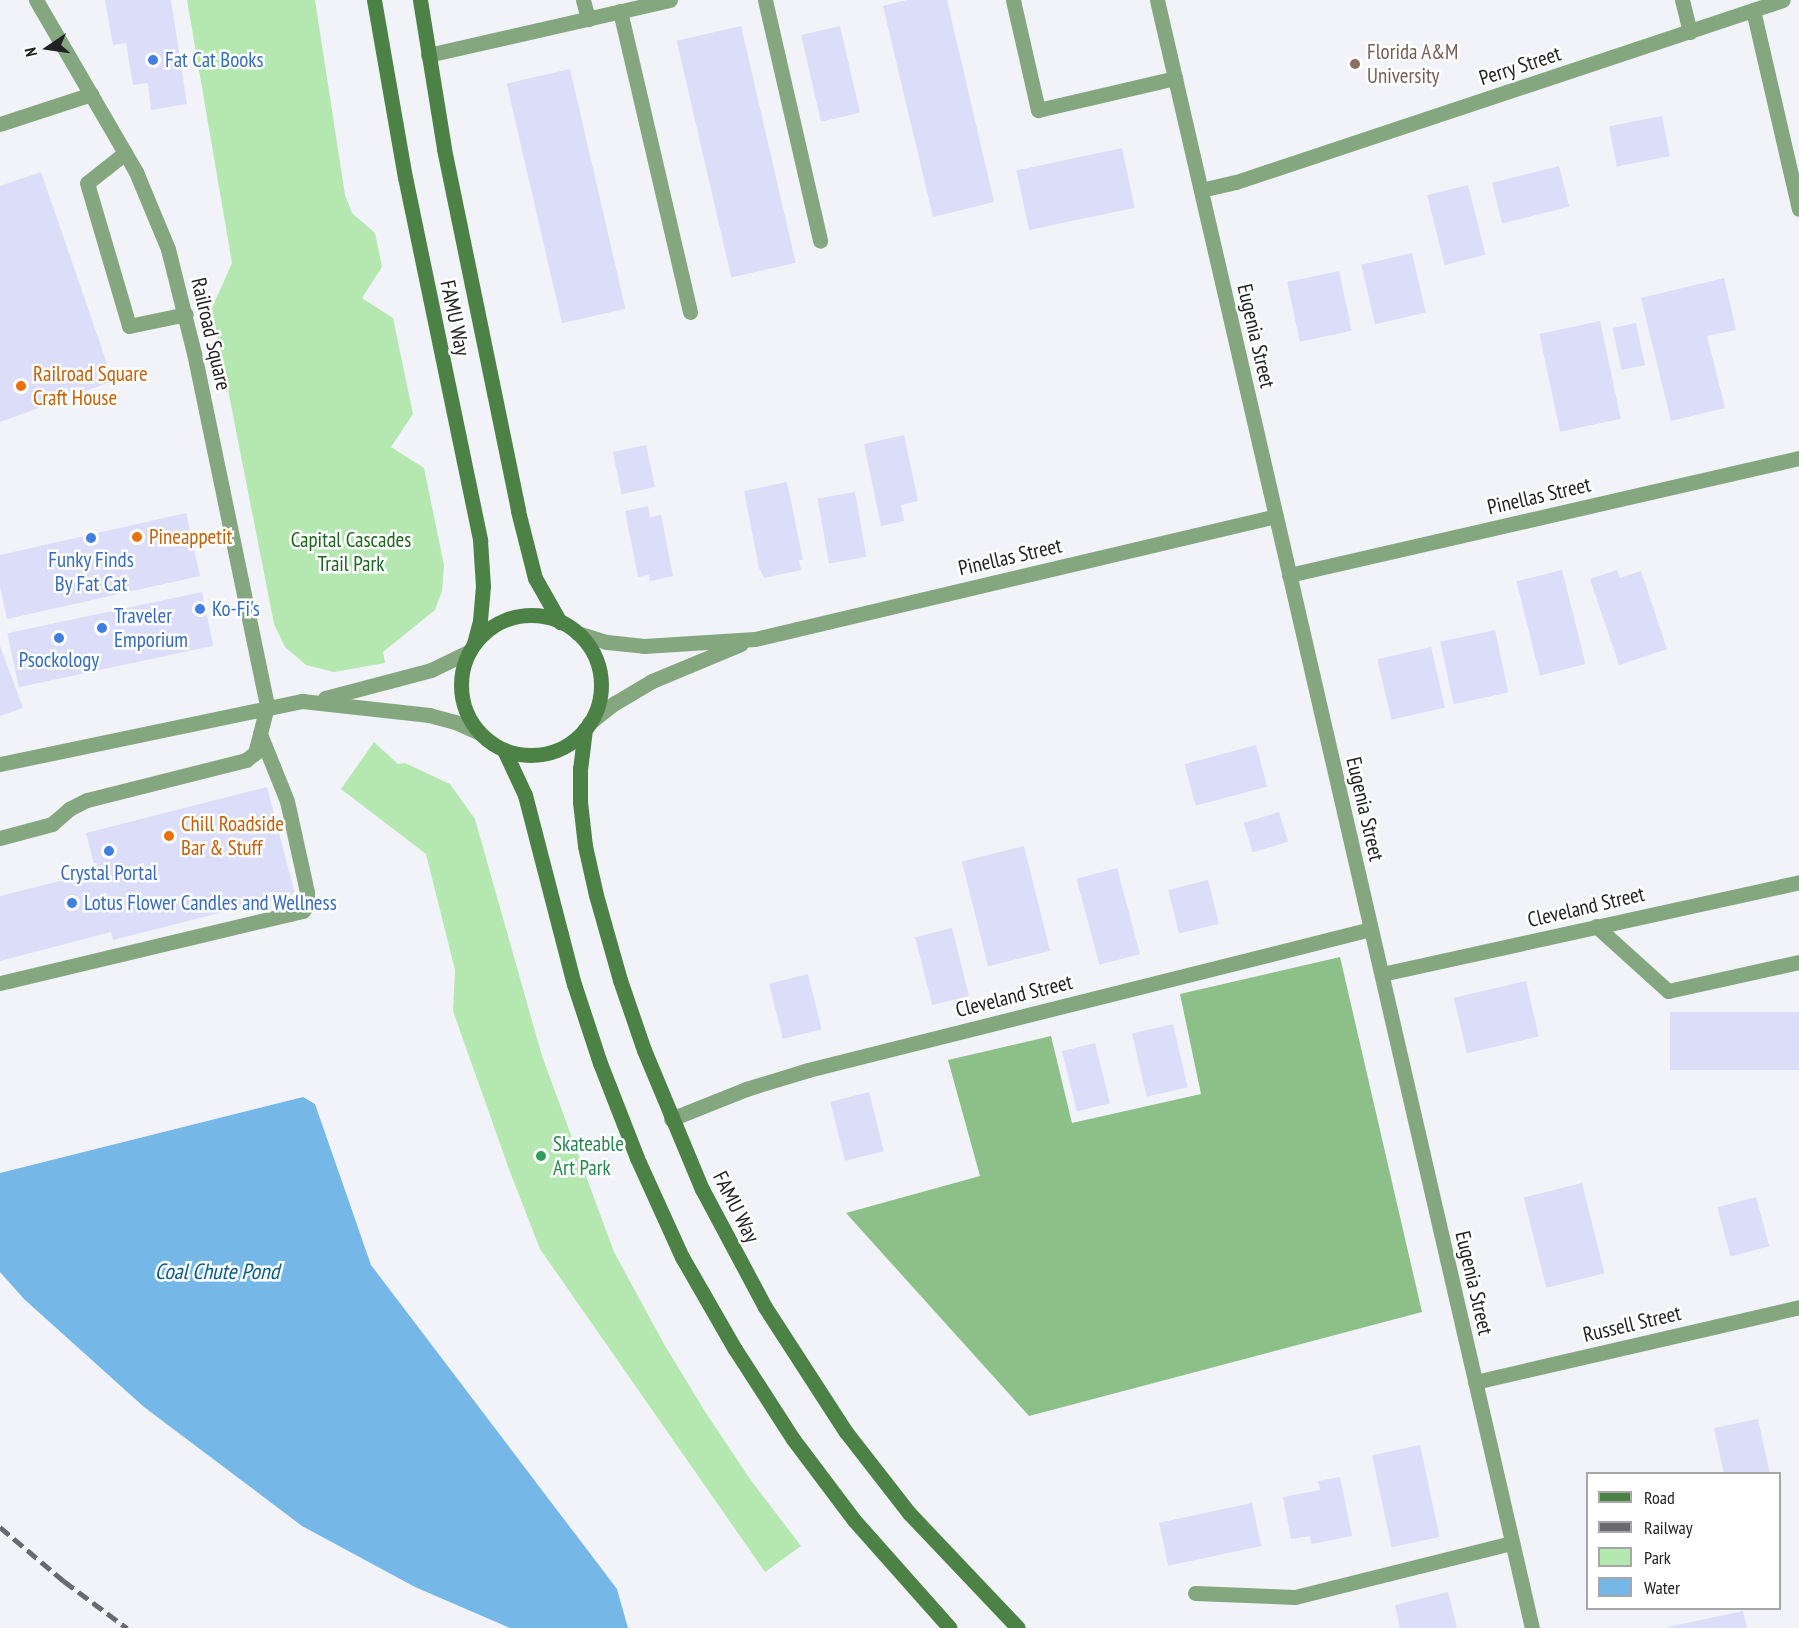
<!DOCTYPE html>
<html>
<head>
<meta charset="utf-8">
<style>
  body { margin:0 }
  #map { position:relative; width:1799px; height:1628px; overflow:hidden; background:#f2f3f9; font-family:"PT Sans Narrow",sans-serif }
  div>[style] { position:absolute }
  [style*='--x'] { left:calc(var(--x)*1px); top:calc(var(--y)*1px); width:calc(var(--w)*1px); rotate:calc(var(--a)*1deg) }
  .green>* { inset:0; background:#b5e8b1 }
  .forest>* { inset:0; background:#8cc088 }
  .water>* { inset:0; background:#75b8e7 }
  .building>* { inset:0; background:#dbddf9; transform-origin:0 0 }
  .lane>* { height:15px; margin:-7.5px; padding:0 7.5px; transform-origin:7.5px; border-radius:7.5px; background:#84a77f }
  .street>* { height:15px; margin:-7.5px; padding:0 7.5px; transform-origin:7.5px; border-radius:7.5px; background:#84a77f }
  .secondary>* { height:15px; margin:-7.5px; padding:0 7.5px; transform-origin:7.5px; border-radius:7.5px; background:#4d8246 }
  .secondary>.ring { margin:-7.5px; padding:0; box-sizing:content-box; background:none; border:15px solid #4d8246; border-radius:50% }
  .rail>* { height:4.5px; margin-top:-2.25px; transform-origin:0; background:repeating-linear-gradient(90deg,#6a6a6e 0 12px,transparent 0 18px) }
  .dots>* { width:16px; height:16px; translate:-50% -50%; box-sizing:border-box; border:3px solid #fff; border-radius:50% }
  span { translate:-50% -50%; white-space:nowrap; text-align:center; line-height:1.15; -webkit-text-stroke:5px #fff; paint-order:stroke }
  .education-label { font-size:21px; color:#785e54 }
  .left { translate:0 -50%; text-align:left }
  .shop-label { font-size:21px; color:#366cbe }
  .street-label { font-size:21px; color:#222224 }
  .food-label { font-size:21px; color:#c56008 }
  .park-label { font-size:21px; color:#1f651e }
  .leisure-label { font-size:21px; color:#27864d }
  .water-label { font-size:22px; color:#065b87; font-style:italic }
  .legend { position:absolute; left:1586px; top:1472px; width:195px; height:138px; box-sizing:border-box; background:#fff; border:2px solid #a7a7a7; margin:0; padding:8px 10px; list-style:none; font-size:18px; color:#222224 }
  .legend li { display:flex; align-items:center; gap:12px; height:30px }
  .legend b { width:30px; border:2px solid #a7a7a7 }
  .north { position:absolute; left:18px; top:18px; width:60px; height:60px; -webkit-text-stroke:4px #fff; paint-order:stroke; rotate:257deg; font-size:16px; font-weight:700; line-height:24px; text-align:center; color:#222224 }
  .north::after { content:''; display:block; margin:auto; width:21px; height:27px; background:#222224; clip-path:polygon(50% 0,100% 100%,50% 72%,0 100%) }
</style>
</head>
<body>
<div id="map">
  <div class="green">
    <div style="clip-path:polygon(187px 0,315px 0,345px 195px,352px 213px,375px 233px,382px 267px,362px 298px,393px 318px,413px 414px,391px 447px,424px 468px,444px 565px,442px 591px,435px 610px,383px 652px,385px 663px,334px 672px,306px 665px,285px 647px,274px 624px,212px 308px,232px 263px)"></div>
    <div style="clip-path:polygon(374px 742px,398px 764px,405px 763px,450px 784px,475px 819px,542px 1056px,614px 1252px,664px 1344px,704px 1410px,750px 1479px,801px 1546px,765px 1572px,540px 1249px,510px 1172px,453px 1011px,455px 970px,426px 854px,341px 789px)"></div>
  </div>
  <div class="forest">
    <div style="clip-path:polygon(1340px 957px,1422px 1312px,1029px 1416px,846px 1213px,980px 1176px,948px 1060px,1051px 1036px,1072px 1123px,1201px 1094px,1180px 994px)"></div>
  </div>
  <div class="water">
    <div style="clip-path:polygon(303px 1097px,315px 1104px,371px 1265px,617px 1589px,628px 1628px,510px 1628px,415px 1587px,302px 1526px,144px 1407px,24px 1299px,0 1272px,0 1173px)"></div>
  </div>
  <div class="building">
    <div style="clip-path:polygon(105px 0,171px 0,187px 104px,151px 110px,148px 83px,133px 85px,126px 43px,113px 45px)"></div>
    <div style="clip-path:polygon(907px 0,947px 0,994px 202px,933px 217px,883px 6px)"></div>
    <div style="left:741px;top:26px;width:243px;height:66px;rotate:77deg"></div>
    <div style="left:840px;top:26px;width:89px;height:40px;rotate:77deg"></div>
    <div style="left:570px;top:69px;width:246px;height:65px;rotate:77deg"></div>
    <div style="left:1662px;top:116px;width:41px;height:54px;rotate:79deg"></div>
    <div style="left:1122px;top:148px;width:61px;height:108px;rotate:78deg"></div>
    <div style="left:1559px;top:166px;width:42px;height:69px;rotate:76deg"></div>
    <div style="clip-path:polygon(41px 172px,113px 381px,0 422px,0 186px)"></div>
    <div style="left:1468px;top:185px;width:72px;height:42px;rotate:76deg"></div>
    <div style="left:1412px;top:253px;width:61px;height:52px;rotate:77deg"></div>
    <div style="left:1339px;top:271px;width:61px;height:53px;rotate:78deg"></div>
    <div style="clip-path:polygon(1724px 278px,1736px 330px,1707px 336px,1725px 408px,1671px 421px,1641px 298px)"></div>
    <div style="left:1600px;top:321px;width:100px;height:62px;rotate:78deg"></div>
    <div style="left:1636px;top:323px;width:43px;height:24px;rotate:78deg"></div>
    <div style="clip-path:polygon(904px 435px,918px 501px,901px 505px,904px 521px,881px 526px,864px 444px)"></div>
    <div style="left:646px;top:445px;width:43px;height:34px;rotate:78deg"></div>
    <div style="clip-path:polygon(787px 482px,803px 560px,799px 560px,801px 570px,764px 578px,759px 568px,744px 491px)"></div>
    <div style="left:855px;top:492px;width:66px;height:38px;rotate:80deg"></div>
    <div style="clip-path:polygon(648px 506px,650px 517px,661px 515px,673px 576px,650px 581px,649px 575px,638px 577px,625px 511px)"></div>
    <div style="clip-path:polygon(186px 513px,200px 576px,7px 619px,0 587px,0 555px)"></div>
    <div style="left:1562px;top:570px;width:97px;height:47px;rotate:76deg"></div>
    <div style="clip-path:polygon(1617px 570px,1620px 578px,1641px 571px,1667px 649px,1619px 665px,1590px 579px)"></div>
    <div style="left:202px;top:592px;width:55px;height:199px;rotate:78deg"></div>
    <div style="left:1495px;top:630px;width:64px;height:56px;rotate:78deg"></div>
    <div style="clip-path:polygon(0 646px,23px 708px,0 716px)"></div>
    <div style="left:1431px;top:647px;width:62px;height:55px;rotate:77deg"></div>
    <div style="left:1256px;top:745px;width:43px;height:74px;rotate:75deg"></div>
    <div style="clip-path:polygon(267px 787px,295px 894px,113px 940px,111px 932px,0 961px,0 896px,96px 872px,86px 833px)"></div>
    <div style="left:1279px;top:812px;width:31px;height:37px;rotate:73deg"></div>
    <div style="left:1024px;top:846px;width:108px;height:64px;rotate:76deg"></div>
    <div style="left:1117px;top:868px;width:89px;height:42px;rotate:75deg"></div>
    <div style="left:1208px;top:880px;width:45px;height:41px;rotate:76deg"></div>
    <div style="left:952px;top:928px;width:70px;height:38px;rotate:76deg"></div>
    <div style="left:808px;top:974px;width:57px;height:40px;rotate:76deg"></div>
    <div style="left:1526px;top:981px;width:57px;height:74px;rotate:77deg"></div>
    <div style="left:1799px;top:1012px;width:58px;height:129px;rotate:90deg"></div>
    <div style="left:1173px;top:1024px;width:65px;height:42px;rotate:77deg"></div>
    <div style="left:1095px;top:1043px;width:62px;height:34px;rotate:76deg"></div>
    <div style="left:869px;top:1092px;width:61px;height:40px;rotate:76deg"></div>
    <div style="left:1582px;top:1183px;width:93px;height:60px;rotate:76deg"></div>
    <div style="left:1756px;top:1197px;width:51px;height:40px;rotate:75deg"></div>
    <div style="clip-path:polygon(1758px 1419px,1770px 1474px,1724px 1474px,1714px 1428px)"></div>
    <div style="left:1420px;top:1445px;width:94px;height:49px;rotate:78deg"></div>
    <div style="clip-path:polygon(1340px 1477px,1352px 1536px,1311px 1544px,1310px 1536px,1291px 1539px,1283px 1497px,1320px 1490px,1318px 1481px)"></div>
    <div style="left:1252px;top:1503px;width:44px;height:95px;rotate:78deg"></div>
    <div style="clip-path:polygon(1448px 1592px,1457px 1628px,1400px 1628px,1395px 1605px)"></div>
    <div style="clip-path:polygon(1743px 1611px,1747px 1628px,1668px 1628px,1668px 1627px)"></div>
  </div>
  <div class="lane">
    <div style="--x:583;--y:0;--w:20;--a:75"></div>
    <div style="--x:765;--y:0;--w:247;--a:77.1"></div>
    <div style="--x:1013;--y:0;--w:113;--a:77.2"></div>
    <div style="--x:1038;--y:110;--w:141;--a:-13.1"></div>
    <div style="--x:1682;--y:0;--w:33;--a:76"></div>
    <div style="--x:620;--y:11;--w:309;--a:76.9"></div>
    <div style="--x:0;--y:124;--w:96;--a:-18.2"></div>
    <div style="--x:125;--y:153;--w:48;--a:141.7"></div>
    <div style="--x:87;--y:183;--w:149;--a:73.6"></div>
    <div style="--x:129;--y:326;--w:58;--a:-11.9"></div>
    <div style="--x:0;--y:838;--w:54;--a:-15.1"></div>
    <div style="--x:52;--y:824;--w:23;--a:-41"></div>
    <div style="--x:69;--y:809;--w:20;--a:-27"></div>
    <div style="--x:87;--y:800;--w:164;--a:-14.1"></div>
    <div style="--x:246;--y:760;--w:11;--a:-38"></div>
    <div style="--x:255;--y:753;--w:20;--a:-75"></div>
    <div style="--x:1596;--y:926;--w:97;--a:42.1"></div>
    <div style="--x:1668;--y:991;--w:134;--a:-12.5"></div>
    <div style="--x:0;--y:983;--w:311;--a:-13.4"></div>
    <div style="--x:303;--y:911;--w:7;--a:-56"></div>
    <div style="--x:307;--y:905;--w:13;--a:-90"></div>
    <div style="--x:307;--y:892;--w:93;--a:-102.4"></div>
    <div style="--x:287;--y:801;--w:72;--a:-111.9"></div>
    <div style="--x:260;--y:734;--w:29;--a:-76"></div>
    <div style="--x:1195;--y:1593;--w:100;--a:2.3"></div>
    <div style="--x:1295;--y:1597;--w:224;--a:-14"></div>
  </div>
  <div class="street">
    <div style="--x:36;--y:0;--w:199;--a:59.8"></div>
    <div style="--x:136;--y:172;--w:83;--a:67.4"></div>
    <div style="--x:168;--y:249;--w:107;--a:76"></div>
    <div style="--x:194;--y:353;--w:360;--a:78.3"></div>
    <div style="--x:1157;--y:0;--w:1671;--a:77.03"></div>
    <div style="--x:1753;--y:10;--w:204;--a:77"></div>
    <div style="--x:428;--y:55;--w:248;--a:-12.8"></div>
    <div style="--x:1201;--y:190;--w:36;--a:-13"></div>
    <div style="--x:1236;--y:182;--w:576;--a:-18.4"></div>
    <div style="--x:1289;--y:575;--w:523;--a:-12.92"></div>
    <div style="--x:577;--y:633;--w:31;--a:17"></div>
    <div style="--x:607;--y:642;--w:37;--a:6"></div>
    <div style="--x:644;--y:646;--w:111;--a:-3.6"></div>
    <div style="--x:755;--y:639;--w:535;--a:-13.28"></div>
    <div style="--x:325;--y:698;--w:110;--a:-14.8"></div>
    <div style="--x:431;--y:670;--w:43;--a:-26"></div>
    <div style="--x:589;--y:723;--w:33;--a:-38"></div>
    <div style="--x:615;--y:703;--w:43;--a:-30.7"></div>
    <div style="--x:652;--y:681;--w:96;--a:-22.6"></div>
    <div style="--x:0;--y:764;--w:309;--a:-11.8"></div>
    <div style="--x:302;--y:701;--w:128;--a:6.3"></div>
    <div style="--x:429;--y:715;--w:27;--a:15"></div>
    <div style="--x:455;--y:722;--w:27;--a:24"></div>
    <div style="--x:1382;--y:974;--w:427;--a:-12.4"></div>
    <div style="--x:671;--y:1119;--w:81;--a:-21.8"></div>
    <div style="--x:746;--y:1089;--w:65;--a:-17"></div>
    <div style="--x:808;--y:1070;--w:580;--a:-14.06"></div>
    <div style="--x:1475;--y:1382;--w:333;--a:-13"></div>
  </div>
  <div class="secondary">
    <div style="--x:374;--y:0;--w:180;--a:80.1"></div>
    <div style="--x:405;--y:177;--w:371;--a:78.3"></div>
    <div style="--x:480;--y:540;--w:46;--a:86.3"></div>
    <div style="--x:483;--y:586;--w:35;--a:95"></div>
    <div style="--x:480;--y:621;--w:24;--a:105"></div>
    <div style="--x:420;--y:0;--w:151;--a:80.8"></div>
    <div style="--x:444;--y:149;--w:369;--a:78.4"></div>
    <div style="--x:518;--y:511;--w:69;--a:75.8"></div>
    <div style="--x:535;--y:578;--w:51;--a:60.4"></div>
    <div class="ring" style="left:461px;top:615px;width:125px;height:125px"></div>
    <div style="--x:585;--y:729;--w:39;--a:97"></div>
    <div style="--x:580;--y:768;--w:34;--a:90"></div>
    <div style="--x:580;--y:802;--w:44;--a:83.5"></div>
    <div style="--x:585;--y:846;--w:50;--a:77.3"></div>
    <div style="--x:596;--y:895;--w:88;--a:74.2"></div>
    <div style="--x:620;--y:980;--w:74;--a:71.1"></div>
    <div style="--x:644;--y:1050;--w:151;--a:67.4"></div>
    <div style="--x:702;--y:1189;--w:134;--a:61.9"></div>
    <div style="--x:765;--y:1307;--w:149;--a:57.1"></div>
    <div style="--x:846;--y:1432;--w:103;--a:52.1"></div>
    <div style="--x:909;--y:1513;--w:158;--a:46.5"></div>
    <div style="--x:504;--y:750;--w:50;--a:65"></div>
    <div style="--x:525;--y:795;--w:195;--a:75.5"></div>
    <div style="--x:574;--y:984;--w:83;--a:71.8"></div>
    <div style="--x:600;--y:1063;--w:102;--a:68.7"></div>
    <div style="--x:637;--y:1158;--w:109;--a:65.6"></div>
    <div style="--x:682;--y:1257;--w:106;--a:60.1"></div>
    <div style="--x:735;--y:1349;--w:107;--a:57.2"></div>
    <div style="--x:793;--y:1439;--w:101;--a:53"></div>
    <div style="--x:854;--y:1520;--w:144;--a:48.4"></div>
  </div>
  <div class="rail">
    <div style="--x:0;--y:1527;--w:84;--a:40.2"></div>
    <div style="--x:64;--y:1581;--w:79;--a:36.7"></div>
  </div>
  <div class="dots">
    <div style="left:153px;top:60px;background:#3f7fe0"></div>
    <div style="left:1355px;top:64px;background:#8d6e63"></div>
    <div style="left:21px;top:386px;background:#e8710a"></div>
    <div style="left:137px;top:537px;background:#e8710a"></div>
    <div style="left:91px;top:538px;background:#3f7fe0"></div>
    <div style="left:200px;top:609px;background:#3f7fe0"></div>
    <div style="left:102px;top:628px;background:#3f7fe0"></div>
    <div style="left:59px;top:638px;background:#3f7fe0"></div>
    <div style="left:169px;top:836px;background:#e8710a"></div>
    <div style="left:109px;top:851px;background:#3f7fe0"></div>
    <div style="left:72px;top:903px;background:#3f7fe0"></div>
    <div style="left:541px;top:1156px;background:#2e9e5b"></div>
  </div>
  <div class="education-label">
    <span class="left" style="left:1367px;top:64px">Florida A&amp;M<br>University</span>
  </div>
  <div class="shop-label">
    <span class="left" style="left:165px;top:60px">Fat Cat Books</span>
    <span style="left:91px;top:572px">Funky Finds<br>By Fat Cat</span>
    <span class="left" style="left:212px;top:609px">Ko-Fi's</span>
    <span class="left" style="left:114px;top:628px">Traveler<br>Emporium</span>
    <span style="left:59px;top:660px">Psockology</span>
    <span style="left:109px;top:873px">Crystal Portal</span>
    <span class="left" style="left:84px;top:903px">Lotus Flower Candles and Wellness</span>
  </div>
  <div class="street-label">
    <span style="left:1520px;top:66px;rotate:-18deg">Perry Street</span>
    <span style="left:455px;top:318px;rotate:78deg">FAMU Way</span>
    <span style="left:211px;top:334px;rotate:77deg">Railroad Square</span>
    <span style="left:1256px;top:336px;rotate:77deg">Eugenia Street</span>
    <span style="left:1539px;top:496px;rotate:-13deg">Pinellas Street</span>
    <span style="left:1010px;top:557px;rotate:-13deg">Pinellas Street</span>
    <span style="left:1365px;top:809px;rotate:77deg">Eugenia Street</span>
    <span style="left:1586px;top:907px;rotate:-13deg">Cleveland Street</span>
    <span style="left:1014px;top:996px;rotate:-14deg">Cleveland Street</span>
    <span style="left:736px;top:1207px;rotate:63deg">FAMU Way</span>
    <span style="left:1474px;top:1283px;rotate:77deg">Eugenia Street</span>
    <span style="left:1632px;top:1324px;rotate:-13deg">Russell Street</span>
  </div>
  <div class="food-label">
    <span class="left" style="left:33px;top:386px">Railroad Square<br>Craft House</span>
    <span class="left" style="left:149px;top:537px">Pineappetit</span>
    <span class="left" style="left:181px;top:836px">Chill Roadside<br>Bar &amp; Stuff</span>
  </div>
  <div class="park-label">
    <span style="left:351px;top:552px">Capital Cascades<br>Trail Park</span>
  </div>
  <div class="leisure-label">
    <span class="left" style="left:553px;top:1156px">Skateable<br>Art Park</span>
  </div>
  <div class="water-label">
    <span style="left:217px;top:1272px">Coal Chute Pond</span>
  </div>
  <ul class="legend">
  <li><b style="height:8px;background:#4d8246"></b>Road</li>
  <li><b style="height:8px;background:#6a6a6e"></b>Railway</li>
  <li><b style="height:16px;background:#b5e8b1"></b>Park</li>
  <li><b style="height:16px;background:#75b8e7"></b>Water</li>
  </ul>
  <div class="north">N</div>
</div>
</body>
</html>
